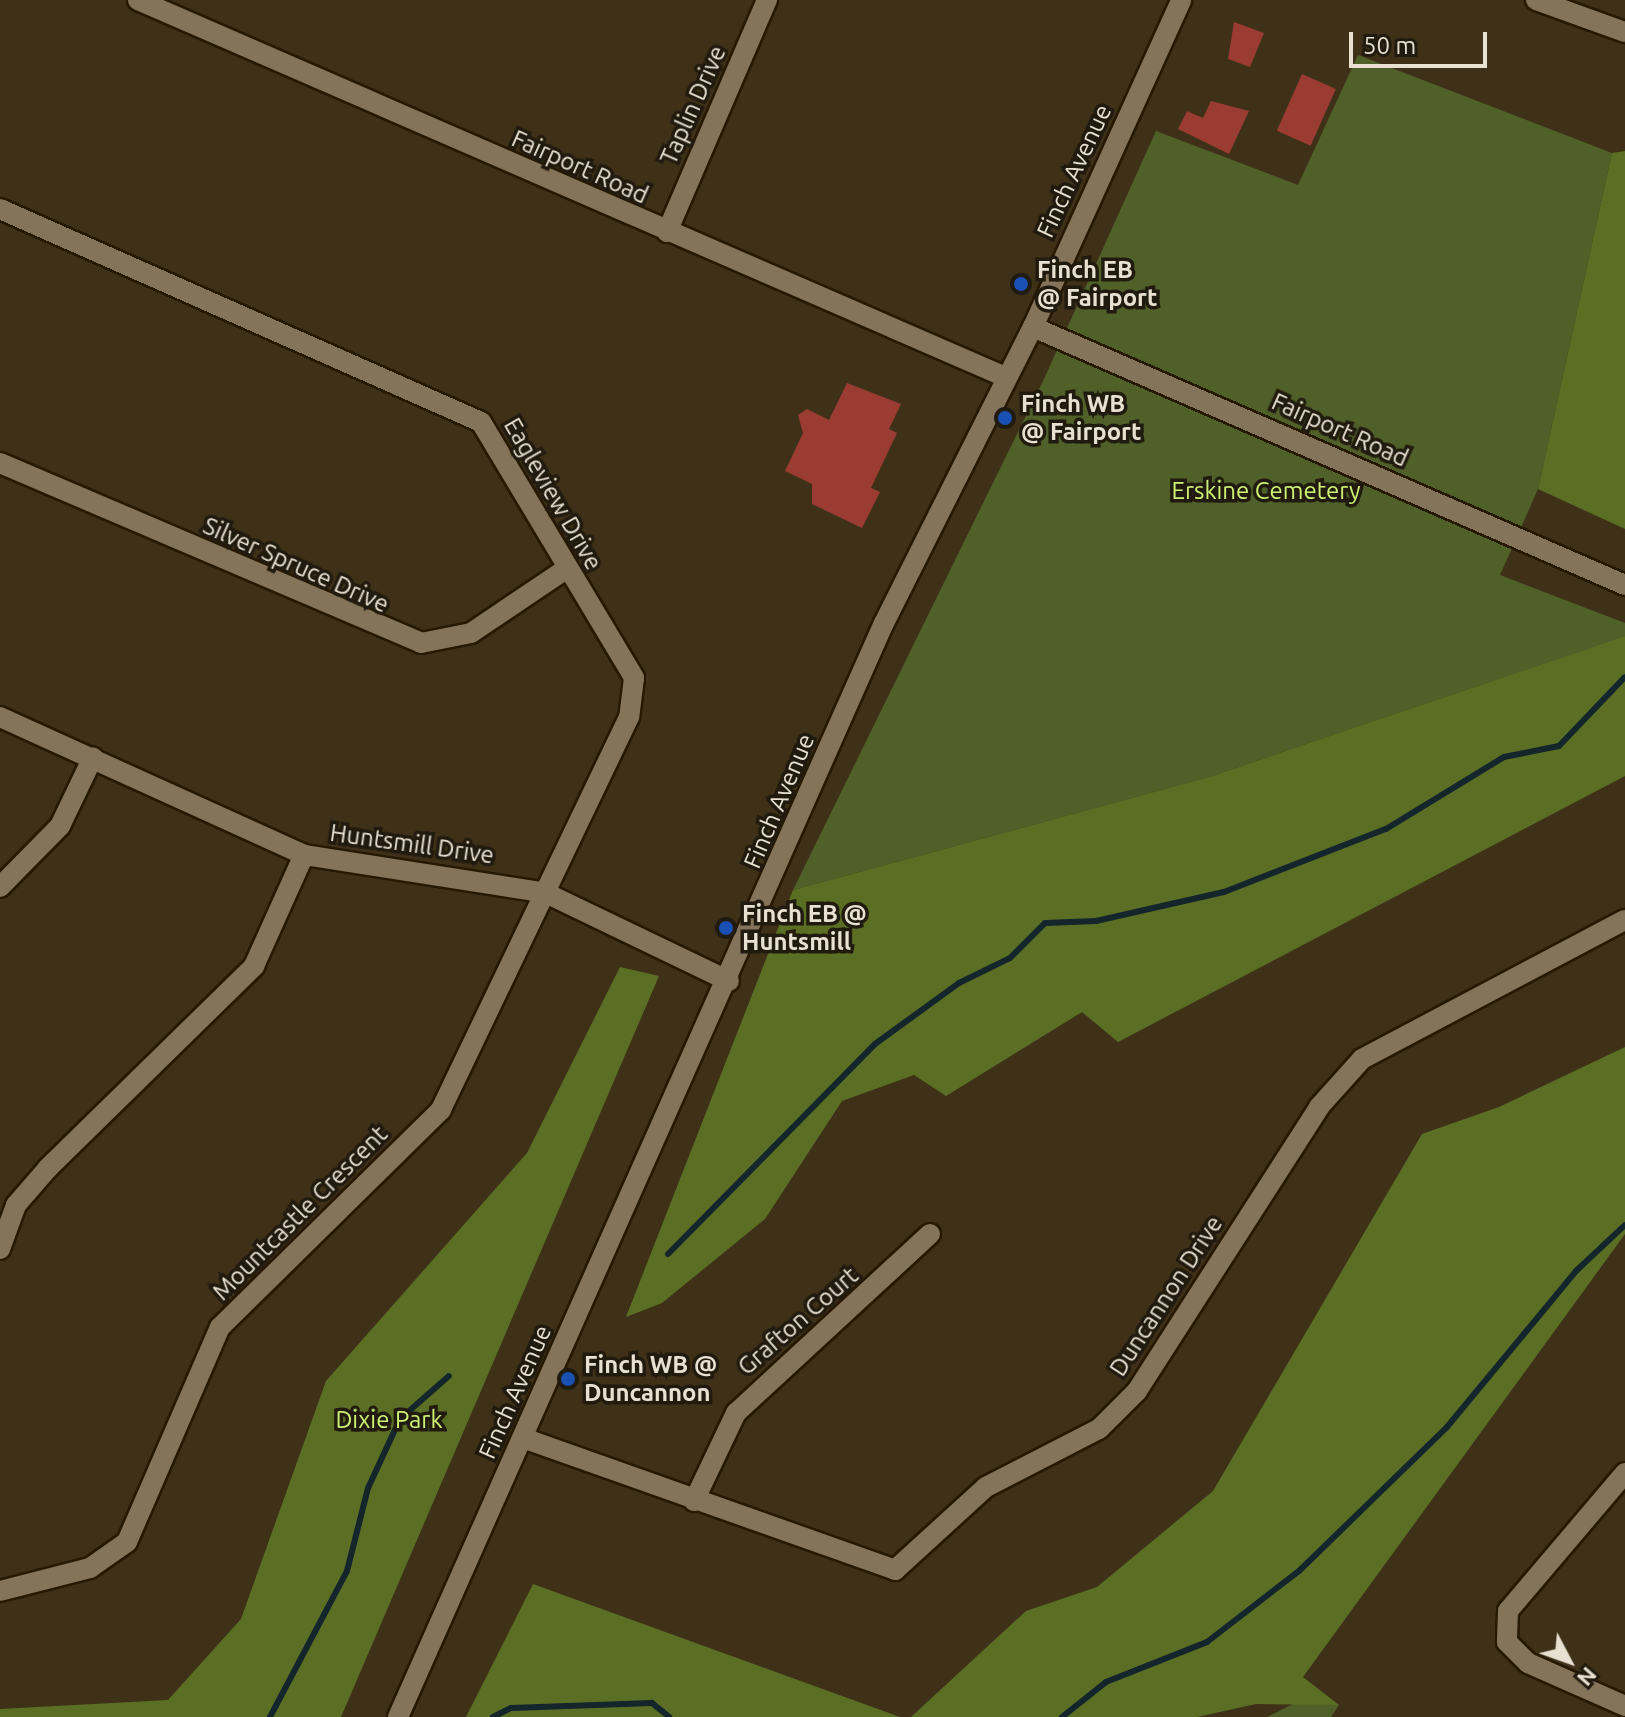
<!DOCTYPE html>
<html>
<head>
<meta charset="utf-8">
<style>
  body { margin:0 }
  #map { position:relative; width:1625px; height:1717px; overflow:hidden; background:#3f3118; font-family:Ubuntu,sans-serif }
  div>[style] { position:absolute }
  [style*='--x'] { left:calc(var(--x)*1px); top:calc(var(--y)*1px); width:calc(var(--w)*1px); rotate:calc(var(--a)*1deg) }
  .green>* { inset:0; background:#506029 }
  .forest>* { inset:0; background:#5a6f24 }
  .stream>* { height:6px; margin:-3px; padding:0 3px; transform-origin:3px; border-radius:3px; background:#14252b }
  .building>* { inset:0; background:#9a3c32; transform-origin:0 0 }
  .roads { filter:drop-shadow(2px 0 #261901) drop-shadow(-2px 0 #261901) drop-shadow(0 2px #261901) drop-shadow(0 -2px #261901) }
  .street>* { height:20px; margin:-10px; padding:0 10px; transform-origin:10px; border-radius:10px; background:#847459 }
  .secondary>* { height:20px; margin:-10px; padding:0 10px; transform-origin:10px; border-radius:10px; background:#847459 }
  .dots>* { width:22px; height:22px; translate:-50% -50%; box-sizing:border-box; border:4px solid #211a0f; border-radius:50% }
  span { translate:-50% -50%; white-space:nowrap; text-align:center; line-height:1.15; -webkit-text-stroke:7px #211a0f; paint-order:stroke }
  .street-label { font-size:24px; color:#e8e0d1 }
  .poi-label { font-size:24px; color:#e8e0d1; font-weight:700 }
  .left { translate:0 -50%; text-align:left }
  .park-label { font-size:24px; color:#ccf173 }
  .north { position:absolute; left:1529px; top:1621px; width:80px; height:80px; -webkit-text-stroke:6px #211a0f; paint-order:stroke; rotate:131deg; font-size:22px; font-weight:700; line-height:32px; text-align:center; color:#e8e0d1 }
  .north::after { content:''; display:block; margin:auto; width:28px; height:36px; background:#e8e0d1; clip-path:polygon(50% 0,100% 100%,50% 72%,0 100%) }
  .scale { position:absolute; left:1349px; top:32px; width:138px; height:36px; box-sizing:border-box; border:4px solid #e8e0d1; border-top:0; padding-left:10px; font-size:24px; line-height:28px; white-space:nowrap; color:#e8e0d1; -webkit-text-stroke:6px #211a0f; paint-order:stroke }
</style>
</head>
<body>
<div id="map">
  <div class="green">
    <div style="clip-path:polygon(1358px 55px,1612px 153px,1538px 489px,1500px 575px,1625px 623px,1625px 636px,1209px 777px,793px 890px,1044px 379px,1156px 131px,1298px 185px)"></div>
    <div style="clip-path:polygon(1295px 1703px,1339px 1705px,1331px 1717px,1267px 1717px)"></div>
  </div>
  <div class="forest">
    <div style="clip-path:polygon(1625px 151px,1625px 529px,1538px 489px,1612px 153px)"></div>
    <div style="clip-path:polygon(1625px 636px,1625px 776px,1118px 1042px,1082px 1012px,946px 1096px,914px 1075px,842px 1101px,765px 1219px,662px 1303px,626px 1317px,793px 890px,1209px 777px)"></div>
    <div style="clip-path:polygon(620px 967px,659px 976px,341px 1717px,0 1717px,0 1709px,168px 1700px,241px 1619px,326px 1381px,527px 1153px)"></div>
    <div style="clip-path:polygon(1625px 1047px,1625px 1234px,1303px 1677px,1339px 1705px,1256px 1704px,1197px 1717px,911px 1717px,1026px 1611px,1097px 1587px,1213px 1491px,1422px 1134px,1499px 1107px)"></div>
    <div style="clip-path:polygon(533px 1584px,900px 1717px,466px 1717px)"></div>
  </div>
  <div class="stream">
    <div style="--x:668;--y:1254;--w:295;--a:-45.4"></div>
    <div style="--x:875;--y:1044;--w:104;--a:-36"></div>
    <div style="--x:959;--y:983;--w:57;--a:-26.1"></div>
    <div style="--x:1010;--y:958;--w:49;--a:-45"></div>
    <div style="--x:1045;--y:923;--w:51;--a:-2.2"></div>
    <div style="--x:1096;--y:921;--w:131;--a:-12.8"></div>
    <div style="--x:1224;--y:892;--w:174;--a:-21.3"></div>
    <div style="--x:1386;--y:829;--w:138;--a:-31.4"></div>
    <div style="--x:1504;--y:757;--w:56;--a:-11.3"></div>
    <div style="--x:1559;--y:746;--w:95;--a:-46.3"></div>
    <div style="--x:270;--y:1717;--w:165;--a:-62.2"></div>
    <div style="--x:347;--y:1571;--w:86;--a:-75.8"></div>
    <div style="--x:368;--y:1488;--w:76;--a:-65.1"></div>
    <div style="--x:400;--y:1419;--w:65;--a:-41.3"></div>
    <div style="--x:493;--y:1717;--w:20;--a:-27"></div>
    <div style="--x:511;--y:1708;--w:141;--a:-2"></div>
    <div style="--x:652;--y:1703;--w:22;--a:39"></div>
    <div style="--x:1062;--y:1717;--w:56;--a:-38.5"></div>
    <div style="--x:1106;--y:1682;--w:109;--a:-21.6"></div>
    <div style="--x:1207;--y:1642;--w:116;--a:-37.7"></div>
    <div style="--x:1299;--y:1571;--w:206;--a:-44.2"></div>
    <div style="--x:1447;--y:1427;--w:202;--a:-50.4"></div>
    <div style="--x:1576;--y:1271;--w:67;--a:-43.2"></div>
  </div>
  <div class="building">
    <div style="clip-path:polygon(1234px 22px,1264px 33px,1250px 67px,1228px 59px)"></div>
    <div style="left:1302px;top:74px;width:37px;height:62px;rotate:24deg"></div>
    <div style="clip-path:polygon(1211px 101px,1249px 111px,1229px 154px,1178px 129px,1187px 111px,1203px 118px)"></div>
    <div style="clip-path:polygon(847px 383px,901px 404px,889px 429px,897px 433px,871px 488px,880px 492px,862px 528px,812px 504px,812px 484px,785px 471px,803px 433px,798px 415px,807px 409px,829px 420px)"></div>
  </div>
  <div class="roads">
    <div class="street">
      <div style="--x:1536;--y:0;--w:95;--a:19.8"></div>
      <div style="--x:0;--y:209;--w:526;--a:23.89"></div>
      <div style="--x:481;--y:422;--w:298;--a:59.1"></div>
      <div style="--x:634;--y:678;--w:39;--a:97"></div>
      <div style="--x:629;--y:717;--w:436;--a:115.6"></div>
      <div style="--x:441;--y:1110;--w:310;--a:135.5"></div>
      <div style="--x:220;--y:1327;--w:234;--a:113.4"></div>
      <div style="--x:127;--y:1542;--w:45;--a:144.9"></div>
      <div style="--x:90;--y:1568;--w:93;--a:165.7"></div>
      <div style="--x:667;--y:232;--w:253;--a:-66.7"></div>
      <div style="--x:1033;--y:327;--w:646;--a:23.55"></div>
      <div style="--x:0;--y:463;--w:458;--a:23.1"></div>
      <div style="--x:421;--y:643;--w:51;--a:-11.3"></div>
      <div style="--x:471;--y:633;--w:115;--a:-34"></div>
      <div style="--x:0;--y:717;--w:334;--a:24.4"></div>
      <div style="--x:304;--y:855;--w:245;--a:8.9"></div>
      <div style="--x:546;--y:893;--w:203;--a:25.7"></div>
      <div style="--x:0;--y:887;--w:86;--a:-45.5"></div>
      <div style="--x:60;--y:826;--w:76;--a:-64.4"></div>
      <div style="--x:0;--y:1249;--w:47;--a:-70"></div>
      <div style="--x:16;--y:1205;--w:49;--a:-49.1"></div>
      <div style="--x:48;--y:1168;--w:289;--a:-44.4"></div>
      <div style="--x:254;--y:966;--w:122;--a:-65.8"></div>
      <div style="--x:523;--y:1438;--w:395;--a:19.5"></div>
      <div style="--x:895;--y:1570;--w:123;--a:-42.4"></div>
      <div style="--x:986;--y:1487;--w:127;--a:-27.2"></div>
      <div style="--x:1099;--y:1429;--w:54;--a:-45"></div>
      <div style="--x:1137;--y:1391;--w:337;--a:-57.3"></div>
      <div style="--x:1319;--y:1107;--w:64;--a:-48.1"></div>
      <div style="--x:1362;--y:1059;--w:297;--a:-27.9"></div>
      <div style="--x:1625;--y:1473;--w:181;--a:130.3"></div>
      <div style="--x:1508;--y:1611;--w:31;--a:92"></div>
      <div style="--x:1507;--y:1642;--w:30;--a:45"></div>
      <div style="--x:1528;--y:1663;--w:106;--a:23.9"></div>
      <div style="--x:694;--y:1501;--w:98;--a:-64.5"></div>
      <div style="--x:736;--y:1413;--w:264;--a:-42.7"></div>
    </div>
    <div class="secondary">
      <div style="--x:138;--y:0;--w:943;--a:23.49"></div>
      <div style="--x:398;--y:1717;--w:1197;--a:-66.05"></div>
      <div style="--x:884;--y:623;--w:331;--a:-63.3"></div>
      <div style="--x:1033;--y:327;--w:359;--a:-65.6"></div>
    </div>
  </div>
  <div class="dots">
    <div style="left:1021px;top:284px;background:#1a4fb4"></div>
    <div style="left:1005px;top:418px;background:#1a4fb4"></div>
    <div style="left:726px;top:928px;background:#1a4fb4"></div>
    <div style="left:568px;top:1379px;background:#1a4fb4"></div>
  </div>
  <div class="street-label">
    <span style="left:693px;top:105px;rotate:-66deg">Taplin Drive</span>
    <span style="left:580px;top:167px;rotate:24deg">Fairport Road</span>
    <span style="left:1074px;top:171px;rotate:-65deg">Finch Avenue</span>
    <span style="left:1340px;top:430px;rotate:24deg">Fairport Road</span>
    <span style="left:553px;top:494px;rotate:60deg">Eagleview Drive</span>
    <span style="left:296px;top:565px;rotate:24deg">Silver Spruce Drive</span>
    <span style="left:779px;top:801px;rotate:-67deg">Finch Avenue</span>
    <span style="left:412px;top:844px;rotate:8deg">Huntsmill Drive</span>
    <span style="left:300px;top:1213px;rotate:-45deg">Mountcastle Crescent</span>
    <span style="left:1166px;top:1296px;rotate:-57deg">Duncannon Drive</span>
    <span style="left:798px;top:1321px;rotate:-41deg">Grafton Court</span>
    <span style="left:515px;top:1392px;rotate:-66deg">Finch Avenue</span>
  </div>
  <div class="poi-label">
    <span class="left" style="left:1037px;top:284px">Finch EB<br>@ Fairport</span>
    <span class="left" style="left:1021px;top:418px">Finch WB<br>@ Fairport</span>
    <span class="left" style="left:742px;top:928px">Finch EB @<br>Huntsmill</span>
    <span class="left" style="left:584px;top:1379px">Finch WB @<br>Duncannon</span>
  </div>
  <div class="park-label">
    <span style="left:1266px;top:491px">Erskine Cemetery</span>
    <span style="left:389px;top:1420px">Dixie Park</span>
  </div>
  <div class="north">N</div>
  <div class="scale">50 m</div>
</div>
</body>
</html>
